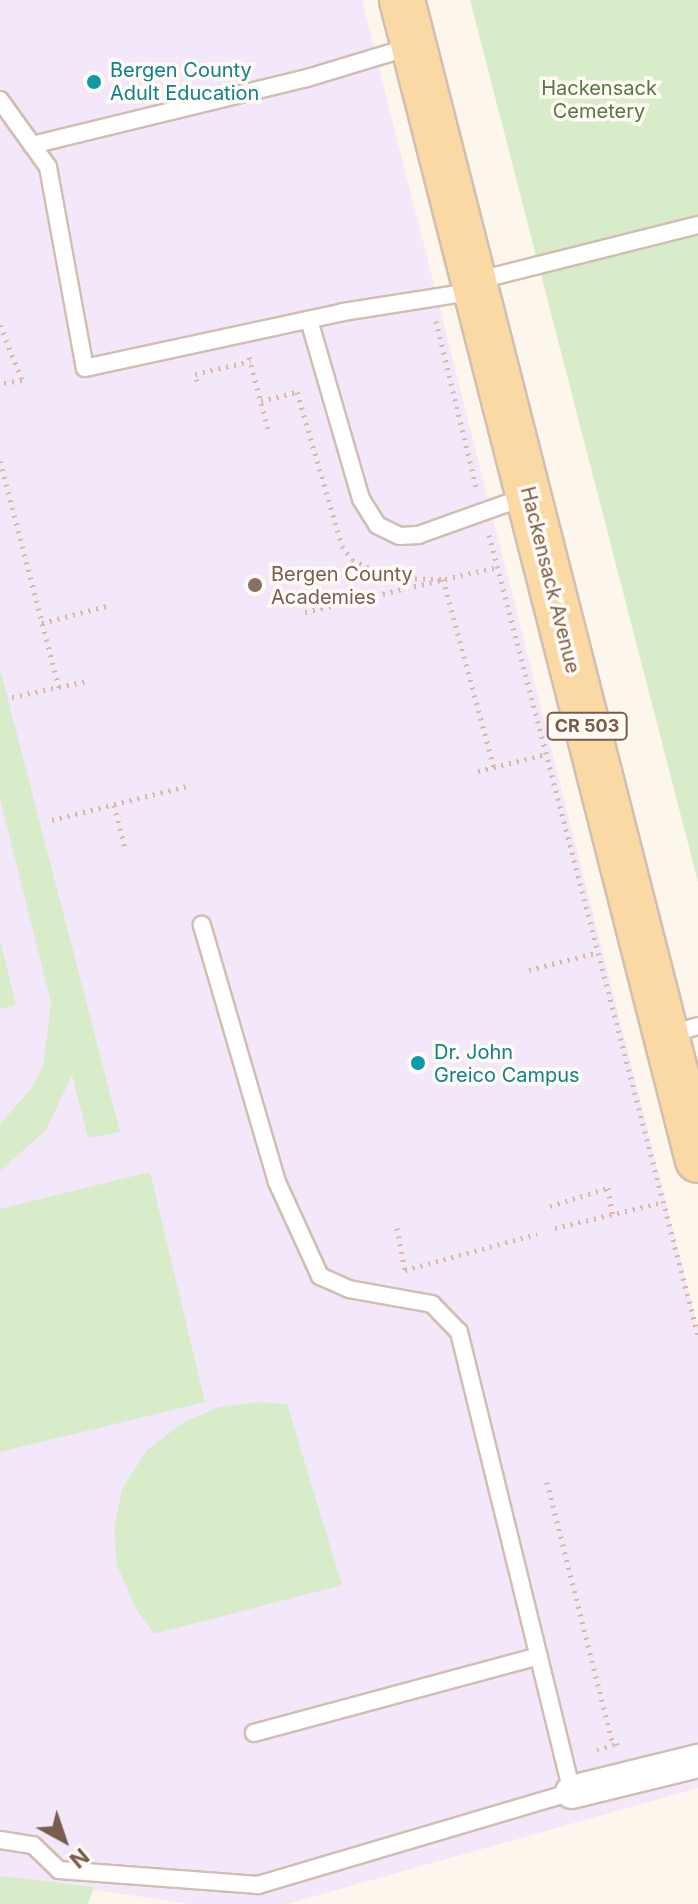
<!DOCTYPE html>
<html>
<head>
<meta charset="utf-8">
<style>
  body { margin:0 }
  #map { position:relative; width:698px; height:1904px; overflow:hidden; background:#fdf6ec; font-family:Inter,sans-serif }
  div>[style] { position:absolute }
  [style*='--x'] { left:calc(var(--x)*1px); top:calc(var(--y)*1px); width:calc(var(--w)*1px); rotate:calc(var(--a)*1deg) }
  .education>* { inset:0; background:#f3e8fa }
  .green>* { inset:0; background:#d8ecc9 }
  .path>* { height:5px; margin-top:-2.5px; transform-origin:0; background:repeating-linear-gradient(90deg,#d9b8a5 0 2px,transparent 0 8px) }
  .roads { filter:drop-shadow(2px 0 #d1beb0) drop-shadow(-2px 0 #d1beb0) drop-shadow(0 2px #d1beb0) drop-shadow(0 -2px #d1beb0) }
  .lane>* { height:16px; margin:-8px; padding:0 8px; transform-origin:8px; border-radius:8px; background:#fff }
  .street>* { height:32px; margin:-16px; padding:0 16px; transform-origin:16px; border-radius:16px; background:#fff }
  .primary>* { height:44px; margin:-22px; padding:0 22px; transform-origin:22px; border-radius:22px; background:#fbd9a5 }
  .dots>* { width:22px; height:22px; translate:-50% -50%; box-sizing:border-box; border:4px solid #fffaf3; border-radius:50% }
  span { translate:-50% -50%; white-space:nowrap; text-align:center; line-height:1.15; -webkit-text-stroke:7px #fffaf3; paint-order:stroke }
  .shield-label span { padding:2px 6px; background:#fffaf3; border:2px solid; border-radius:6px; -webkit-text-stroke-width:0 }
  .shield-label { font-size:18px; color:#7a5c4d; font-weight:700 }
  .culture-label { font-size:20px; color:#0d838f }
  .left { translate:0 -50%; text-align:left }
  .park-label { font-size:20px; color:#537a41 }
  .education-label { font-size:20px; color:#785e54 }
  .street-label { font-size:20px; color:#7a5c4d }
  .north { position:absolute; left:24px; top:1800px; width:80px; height:80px; -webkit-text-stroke:6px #fffaf3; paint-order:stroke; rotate:140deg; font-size:22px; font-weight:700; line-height:32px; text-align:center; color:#7a5c4d }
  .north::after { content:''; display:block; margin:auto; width:28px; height:36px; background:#7a5c4d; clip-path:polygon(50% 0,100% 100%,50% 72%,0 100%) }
</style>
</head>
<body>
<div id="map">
  <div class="education">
    <div style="clip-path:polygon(0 0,362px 0,698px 1329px,698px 1788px,287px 1904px,191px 1904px,0 1876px)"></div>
  </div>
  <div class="green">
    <div style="clip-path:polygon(470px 0,698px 0,698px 882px)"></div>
    <div style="clip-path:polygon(0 669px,120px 1132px,88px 1138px,72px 1075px,46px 1130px,0 1171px,0 1124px,31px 1089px,43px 1066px,51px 1003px,0 799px)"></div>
    <div style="clip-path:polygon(0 940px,16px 1005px,0 1009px)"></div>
    <div style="clip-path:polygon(150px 1172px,205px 1402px,0 1452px,0 1209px)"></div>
    <div style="clip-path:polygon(257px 1402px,287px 1404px,342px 1585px,154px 1634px,136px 1609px,117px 1565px,114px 1529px,122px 1489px,147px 1450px,184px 1422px,219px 1407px)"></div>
    <div style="clip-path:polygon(0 1876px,94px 1887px,88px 1904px,0 1904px)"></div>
  </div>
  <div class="path">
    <div style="--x:436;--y:321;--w:174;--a:76.4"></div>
    <div style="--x:0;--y:325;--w:59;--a:68.2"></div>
    <div style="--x:22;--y:380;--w:22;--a:170"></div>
    <div style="--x:249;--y:357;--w:74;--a:75.2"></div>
    <div style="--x:197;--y:381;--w:7;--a:-106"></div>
    <div style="--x:195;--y:374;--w:57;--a:-13.1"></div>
    <div style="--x:261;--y:401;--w:37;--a:-14"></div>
    <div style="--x:297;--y:392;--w:160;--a:73.7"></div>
    <div style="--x:342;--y:546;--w:17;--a:54"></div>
    <div style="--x:352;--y:560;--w:43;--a:24.8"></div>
    <div style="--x:391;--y:578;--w:52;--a:1.1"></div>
    <div style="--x:443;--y:579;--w:196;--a:74.9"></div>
    <div style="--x:0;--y:461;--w:234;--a:75.4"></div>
    <div style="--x:489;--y:535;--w:827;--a:75.36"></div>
    <div style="--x:305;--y:612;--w:197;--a:-13.2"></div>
    <div style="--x:42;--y:623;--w:67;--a:-14.7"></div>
    <div style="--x:12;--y:697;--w:76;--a:-12.2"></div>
    <div style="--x:478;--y:771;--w:70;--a:-14"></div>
    <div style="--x:114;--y:805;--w:44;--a:75.7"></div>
    <div style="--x:52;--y:820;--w:143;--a:-14.1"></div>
    <div style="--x:529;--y:970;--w:71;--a:-14.6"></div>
    <div style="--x:550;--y:1206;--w:61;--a:-17.2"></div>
    <div style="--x:608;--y:1188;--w:27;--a:80"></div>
    <div style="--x:397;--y:1228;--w:43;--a:79.2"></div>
    <div style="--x:405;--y:1270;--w:137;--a:-15.3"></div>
    <div style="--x:555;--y:1228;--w:111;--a:-13.5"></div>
    <div style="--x:547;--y:1482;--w:270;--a:75.9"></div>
    <div style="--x:597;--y:1750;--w:21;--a:-19"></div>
    <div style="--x:617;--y:1743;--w:8;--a:76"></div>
  </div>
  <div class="roads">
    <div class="lane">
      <div style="--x:0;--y:100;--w:82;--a:54.4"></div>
      <div style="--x:48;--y:167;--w:204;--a:79.6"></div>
      <div style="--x:85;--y:368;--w:264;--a:-12.2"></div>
      <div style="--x:343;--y:312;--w:134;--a:-9"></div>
      <div style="--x:32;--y:145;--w:283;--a:-13.7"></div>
      <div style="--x:307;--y:78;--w:111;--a:-16.8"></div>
      <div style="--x:475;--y:281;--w:230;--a:-14.1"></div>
      <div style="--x:309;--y:320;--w:186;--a:73.8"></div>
      <div style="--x:361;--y:499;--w:31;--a:58"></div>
      <div style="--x:377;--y:525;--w:25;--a:26"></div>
      <div style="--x:400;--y:536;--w:18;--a:-3"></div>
      <div style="--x:418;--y:535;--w:114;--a:-19.6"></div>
      <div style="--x:667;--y:1035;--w:32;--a:-16"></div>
      <div style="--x:254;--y:1733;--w:295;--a:-15.1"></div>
      <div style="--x:0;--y:1840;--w:33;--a:9"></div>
      <div style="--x:33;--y:1845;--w:36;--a:44"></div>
      <div style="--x:59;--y:1870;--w:200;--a:4.3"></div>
      <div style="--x:258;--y:1885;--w:327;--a:-16.5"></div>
      <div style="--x:572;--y:1792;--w:474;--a:-103.8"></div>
      <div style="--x:459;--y:1332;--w:39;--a:-134"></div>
      <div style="--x:432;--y:1304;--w:84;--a:-169.8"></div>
      <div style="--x:349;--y:1289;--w:32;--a:-156"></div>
      <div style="--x:320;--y:1276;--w:103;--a:-114.6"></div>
      <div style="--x:277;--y:1182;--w:268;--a:-106.3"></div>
    </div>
    <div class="street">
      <div style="--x:572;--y:1792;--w:130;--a:-13.8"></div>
    </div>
    <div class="primary">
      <div style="--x:402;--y:0;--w:1197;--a:75.69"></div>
    </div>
  </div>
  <div class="dots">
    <div style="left:94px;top:82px;background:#0f9aa8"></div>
    <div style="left:255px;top:585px;background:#8d6e63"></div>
    <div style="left:418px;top:1063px;background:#0f9aa8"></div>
  </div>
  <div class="shield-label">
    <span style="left:587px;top:726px">CR 503</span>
  </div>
  <div class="culture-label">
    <span class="left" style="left:110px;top:82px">Bergen County<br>Adult Education</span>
    <span class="left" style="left:434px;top:1064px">Dr. John<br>Greico Campus</span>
  </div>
  <div class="park-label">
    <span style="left:599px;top:100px">Hackensack<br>Cemetery</span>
  </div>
  <div class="education-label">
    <span class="left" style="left:271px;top:586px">Bergen County<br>Academies</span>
  </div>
  <div class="street-label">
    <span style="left:550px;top:580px;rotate:76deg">Hackensack Avenue</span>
  </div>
  <div class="north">N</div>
</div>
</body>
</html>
